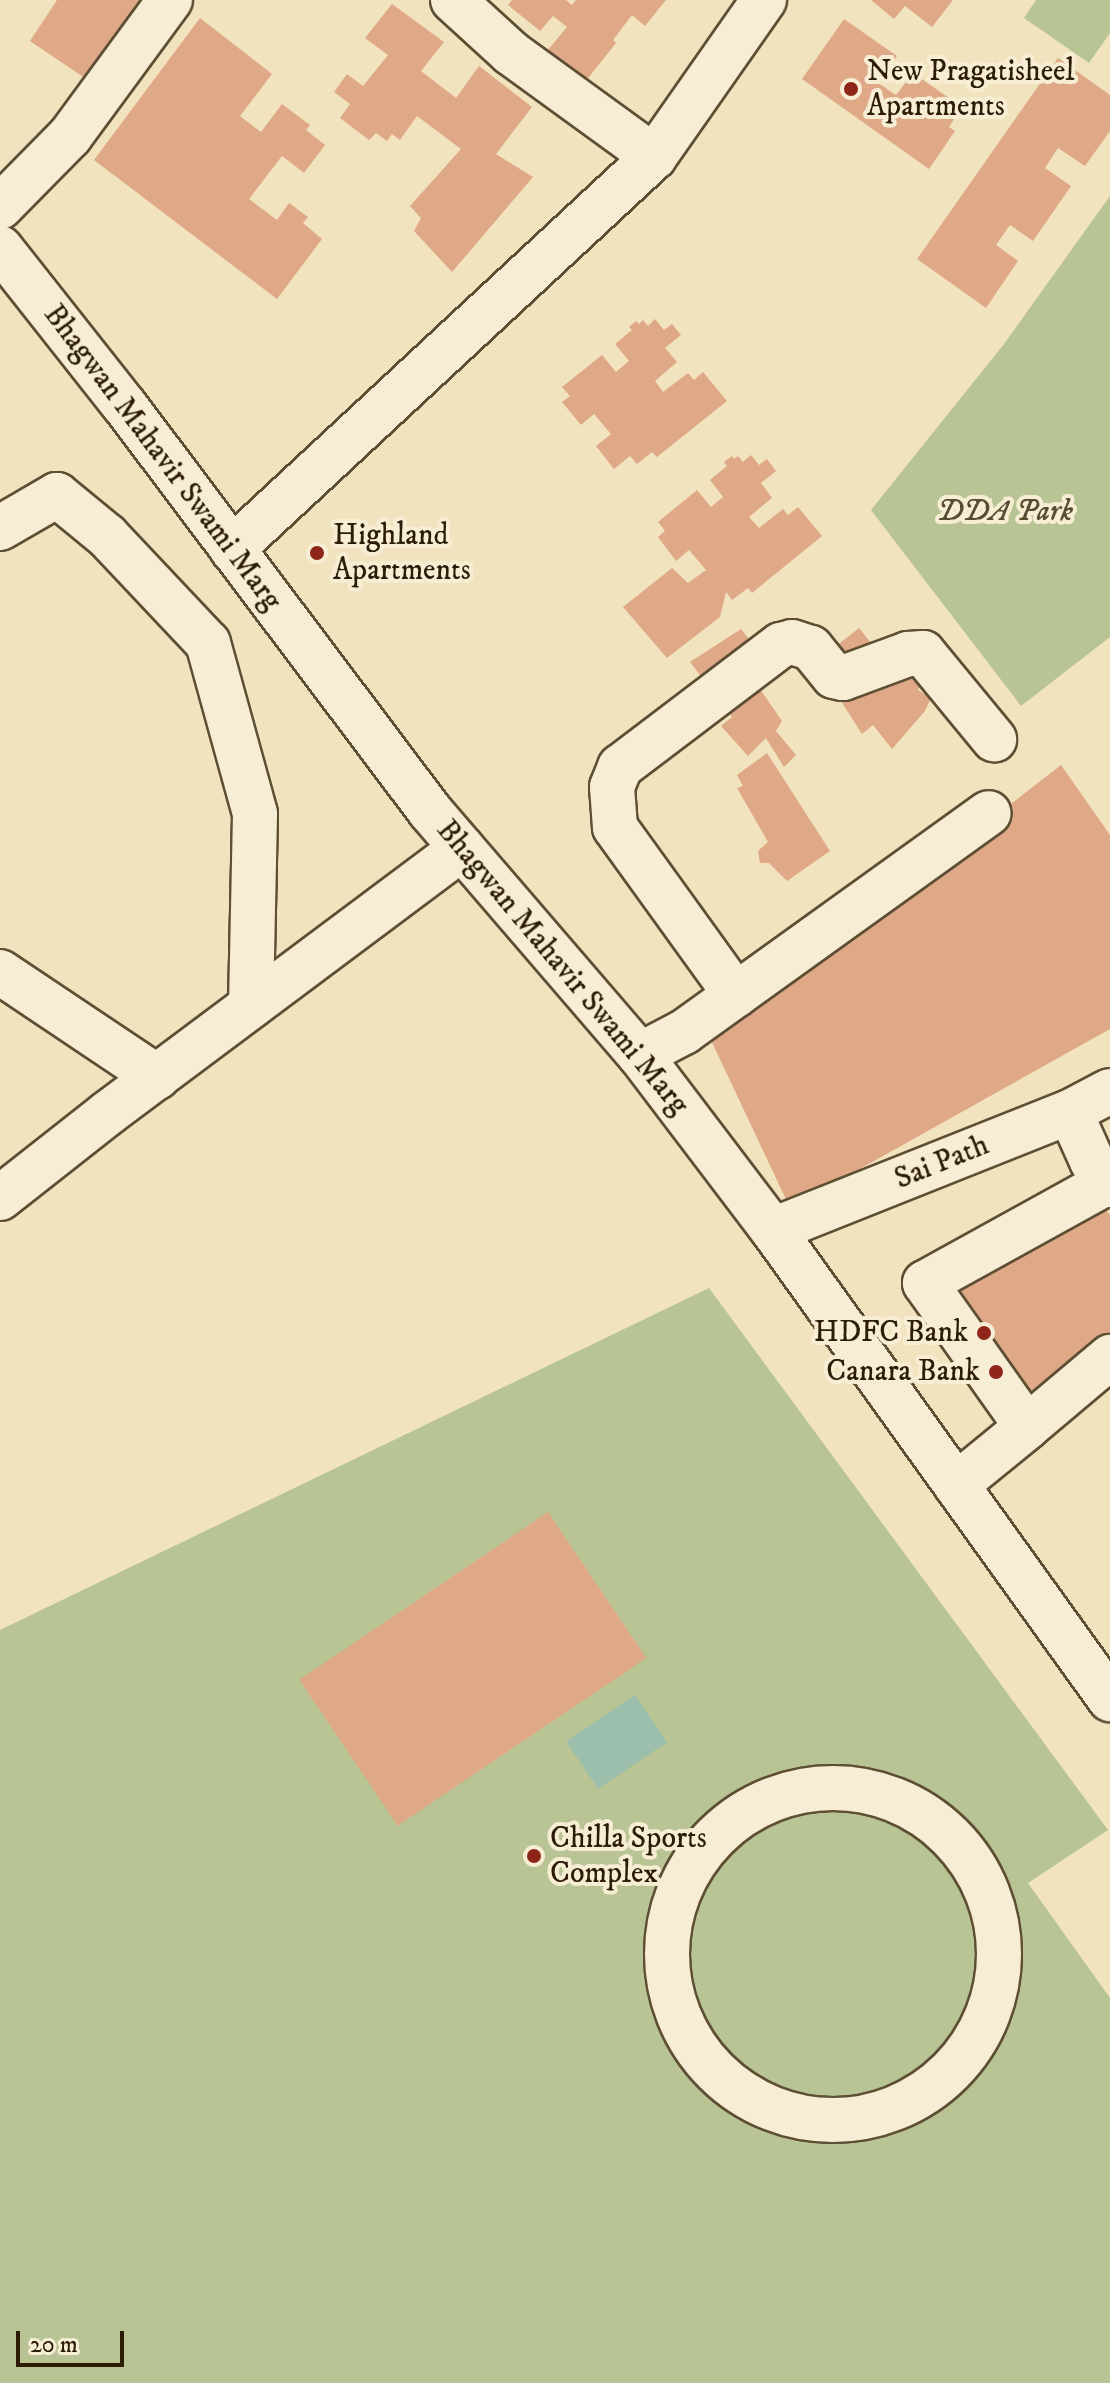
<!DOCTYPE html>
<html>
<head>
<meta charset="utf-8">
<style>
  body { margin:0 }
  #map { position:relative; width:1110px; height:2383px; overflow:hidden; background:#f1e3bd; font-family:"IM FELL DW Pica",serif }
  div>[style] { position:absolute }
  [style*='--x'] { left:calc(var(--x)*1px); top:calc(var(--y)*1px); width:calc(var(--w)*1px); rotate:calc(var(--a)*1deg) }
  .green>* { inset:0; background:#b8c493 }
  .water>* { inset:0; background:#9bbead; transform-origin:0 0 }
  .building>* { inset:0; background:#dfa987; transform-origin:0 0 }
  .roads { filter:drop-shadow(2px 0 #5d4e34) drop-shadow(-2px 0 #5d4e34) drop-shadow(0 2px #5d4e34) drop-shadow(0 -2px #5d4e34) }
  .minor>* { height:44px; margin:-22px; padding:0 22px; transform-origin:22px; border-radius:22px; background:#f6edd4 }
  .minor>.ring { margin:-22px; padding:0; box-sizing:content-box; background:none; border:44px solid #f6edd4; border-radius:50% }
  .dots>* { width:22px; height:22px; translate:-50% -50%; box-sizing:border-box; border:4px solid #f6edd4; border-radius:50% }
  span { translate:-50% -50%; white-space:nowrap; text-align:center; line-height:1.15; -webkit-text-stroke:8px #f6edd4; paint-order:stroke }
  .poi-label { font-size:30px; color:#2c1c06 }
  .left { translate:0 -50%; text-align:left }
  .right { translate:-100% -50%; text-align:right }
  .street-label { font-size:30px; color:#2c1c06 }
  .park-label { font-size:30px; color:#564e30; font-style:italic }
  .scale { position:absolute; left:16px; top:2331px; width:108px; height:36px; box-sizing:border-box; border:4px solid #2c1c06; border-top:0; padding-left:10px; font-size:24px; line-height:28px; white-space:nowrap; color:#2c1c06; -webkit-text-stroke:6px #f6edd4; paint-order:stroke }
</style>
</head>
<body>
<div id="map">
  <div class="green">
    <div style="clip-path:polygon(1036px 0,1110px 0,1110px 33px,1089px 63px,1024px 18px)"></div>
    <div style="clip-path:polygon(1110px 196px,1110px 637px,1021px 706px,871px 510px,1004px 344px)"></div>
    <div style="clip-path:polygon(709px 1288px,1108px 1830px,1028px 1883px,1110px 1998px,1110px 2383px,0 2383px,0 1630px)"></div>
  </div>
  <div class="water">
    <div style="left:635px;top:1695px;width:57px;height:83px;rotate:56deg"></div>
  </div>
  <div class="building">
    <div style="clip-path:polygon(57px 0,160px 0,101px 89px,30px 41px)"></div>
    <div style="clip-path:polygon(512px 0,566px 0,572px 5px,576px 0,666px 0,645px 26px,632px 15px,613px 40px,616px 43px,585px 82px,547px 51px,567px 27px,553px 16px,540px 31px,508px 5px)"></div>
    <div style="clip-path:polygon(871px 0,953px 0,932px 27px,905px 6px,894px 19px)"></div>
    <div style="clip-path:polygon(392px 4px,444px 42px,421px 71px,456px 98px,479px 66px,532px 107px,496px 154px,533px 177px,452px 272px,414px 231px,421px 218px,410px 206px,461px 149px,417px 116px,400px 140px,392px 134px,387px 141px,376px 133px,369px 140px,340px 118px,350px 104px,334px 92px,347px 74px,363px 86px,388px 55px,365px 38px)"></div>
    <div style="clip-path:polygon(200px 18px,272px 74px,240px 116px,261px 132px,282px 104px,310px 125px,306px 130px,325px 145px,304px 173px,282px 156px,249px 199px,277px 220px,289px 203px,308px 217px,303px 223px,322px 239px,277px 299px,94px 160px)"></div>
    <div style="clip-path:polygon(844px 19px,897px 56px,878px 83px,896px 95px,913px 73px,962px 107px,949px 127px,955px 131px,929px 169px,802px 79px)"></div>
    <div style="clip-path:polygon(1058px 58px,1110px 95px,1110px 131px,1085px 166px,1058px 148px,1045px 168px,1071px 186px,1033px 241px,1010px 225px,996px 245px,1018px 261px,986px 308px,917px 259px)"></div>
    <div style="clip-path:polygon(655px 319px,664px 330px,672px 324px,681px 335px,665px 348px,677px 362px,655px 381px,663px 392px,688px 373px,694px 380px,703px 372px,727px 401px,657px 457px,652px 452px,637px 464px,630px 456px,614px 469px,596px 446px,611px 434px,594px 414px,581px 425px,562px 402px,570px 396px,562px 387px,602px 355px,616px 372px,629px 361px,615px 344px,632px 330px,629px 327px,636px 321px,639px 324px,643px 320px,648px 326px)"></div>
    <div style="clip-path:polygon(751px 455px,759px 465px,767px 459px,776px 471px,761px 483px,772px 498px,749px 517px,759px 528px,783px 509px,788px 515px,798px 507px,822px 536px,752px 593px,748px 588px,732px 600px,726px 592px,720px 617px,667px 658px,623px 607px,672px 568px,688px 583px,706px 570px,689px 550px,676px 561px,658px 537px,665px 531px,658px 522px,697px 490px,711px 507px,723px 497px,710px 480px,727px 466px,724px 462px,732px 456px,734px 459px,738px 456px,743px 462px)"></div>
    <div style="clip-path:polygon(859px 628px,899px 678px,914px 672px,922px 684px,918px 690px,931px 698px,925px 711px,892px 749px,873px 725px,862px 734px,816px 662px)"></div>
    <div style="clip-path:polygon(741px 629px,756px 648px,744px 666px,782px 721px,776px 731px,796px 755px,784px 767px,766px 738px,748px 756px,721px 726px,732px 717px,690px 662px)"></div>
    <div style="clip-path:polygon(767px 753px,830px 851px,787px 881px,769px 863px,760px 863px,758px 851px,768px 842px,737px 788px,743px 786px,737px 775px)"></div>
    <div style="clip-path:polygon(1061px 765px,1110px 835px,1110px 1029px,790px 1208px,710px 1038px)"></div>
    <div style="clip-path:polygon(1102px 1205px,1110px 1215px,1110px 1338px,1023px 1406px,952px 1290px)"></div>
    <div style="left:548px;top:1512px;width:176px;height:300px;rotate:56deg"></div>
  </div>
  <div class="roads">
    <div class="minor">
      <div style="--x:453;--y:0;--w:79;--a:42.4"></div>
      <div style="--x:511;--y:53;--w:177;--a:36"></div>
      <div style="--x:0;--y:207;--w:100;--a:-45.4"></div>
      <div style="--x:70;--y:136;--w:169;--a:-53.7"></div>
      <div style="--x:0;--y:248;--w:201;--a:51.7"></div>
      <div style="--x:125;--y:406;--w:507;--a:53.02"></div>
      <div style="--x:430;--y:811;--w:322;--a:49.3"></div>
      <div style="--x:640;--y:1055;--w:220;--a:52.8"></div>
      <div style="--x:773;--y:1230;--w:578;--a:54.3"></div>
      <div style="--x:0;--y:528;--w:66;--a:-30.1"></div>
      <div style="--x:57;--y:495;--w:65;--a:39.4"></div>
      <div style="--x:107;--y:536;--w:147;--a:46.7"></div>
      <div style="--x:208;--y:643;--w:177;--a:74.6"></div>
      <div style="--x:255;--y:814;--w:192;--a:91.2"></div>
      <div style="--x:232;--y:549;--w:576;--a:-42.89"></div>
      <div style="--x:654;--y:157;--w:192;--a:-55"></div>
      <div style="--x:0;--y:972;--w:189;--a:33.8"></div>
      <div style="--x:736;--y:995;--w:207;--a:-125.8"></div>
      <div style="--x:615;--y:827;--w:40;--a:-94.3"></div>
      <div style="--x:612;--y:787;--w:22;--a:-68"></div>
      <div style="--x:620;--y:767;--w:202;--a:-37.2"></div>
      <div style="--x:781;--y:645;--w:11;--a:-15"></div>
      <div style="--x:792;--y:642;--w:20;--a:18"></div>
      <div style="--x:811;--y:648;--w:36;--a:51"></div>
      <div style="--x:834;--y:676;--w:9;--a:13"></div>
      <div style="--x:843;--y:678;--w:69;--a:-20.3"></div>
      <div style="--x:908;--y:654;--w:15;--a:-4"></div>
      <div style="--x:923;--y:653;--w:112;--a:50.5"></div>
      <div style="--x:640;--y:1055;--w:50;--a:-27.6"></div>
      <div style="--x:684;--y:1032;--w:375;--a:-35.7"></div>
      <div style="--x:1070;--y:1112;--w:54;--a:65.8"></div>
      <div style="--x:1092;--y:1161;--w:30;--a:53"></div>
      <div style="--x:1108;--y:1182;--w:209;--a:151.1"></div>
      <div style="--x:925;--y:1283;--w:176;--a:54.7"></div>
      <div style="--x:1027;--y:1427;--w:109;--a:-40.1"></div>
      <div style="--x:0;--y:1198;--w:137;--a:-38.2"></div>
      <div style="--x:108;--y:1113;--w:442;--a:-36.8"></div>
      <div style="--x:773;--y:1230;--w:320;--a:-21.7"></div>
      <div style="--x:1070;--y:1112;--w:45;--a:-27.7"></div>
      <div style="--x:956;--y:1485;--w:92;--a:-39.2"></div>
      <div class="ring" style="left:667px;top:1788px;width:288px;height:288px"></div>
    </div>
  </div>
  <div class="dots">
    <div style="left:851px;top:89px;background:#8f2418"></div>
    <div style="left:317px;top:553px;background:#8f2418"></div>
    <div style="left:984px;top:1333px;background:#8f2418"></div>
    <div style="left:996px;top:1372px;background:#8f2418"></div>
    <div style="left:534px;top:1856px;background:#8f2418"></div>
  </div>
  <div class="poi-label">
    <span class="left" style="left:867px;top:89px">New Pragatisheel<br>Apartments</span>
    <span class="left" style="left:333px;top:553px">Highland<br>Apartments</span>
    <span class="right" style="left:968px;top:1333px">HDFC Bank</span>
    <span class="right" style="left:980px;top:1372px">Canara Bank</span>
    <span class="left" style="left:550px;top:1856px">Chilla Sports<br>Complex</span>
  </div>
  <div class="street-label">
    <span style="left:162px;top:458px;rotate:53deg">Bhagwan Mahavir Swami Marg</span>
    <span style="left:562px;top:968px;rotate:50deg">Bhagwan Mahavir Swami Marg</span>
    <span style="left:942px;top:1163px;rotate:-22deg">Sai Path</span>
  </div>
  <div class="park-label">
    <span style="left:1005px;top:512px">DDA Park</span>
  </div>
  <div class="scale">20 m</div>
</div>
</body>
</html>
